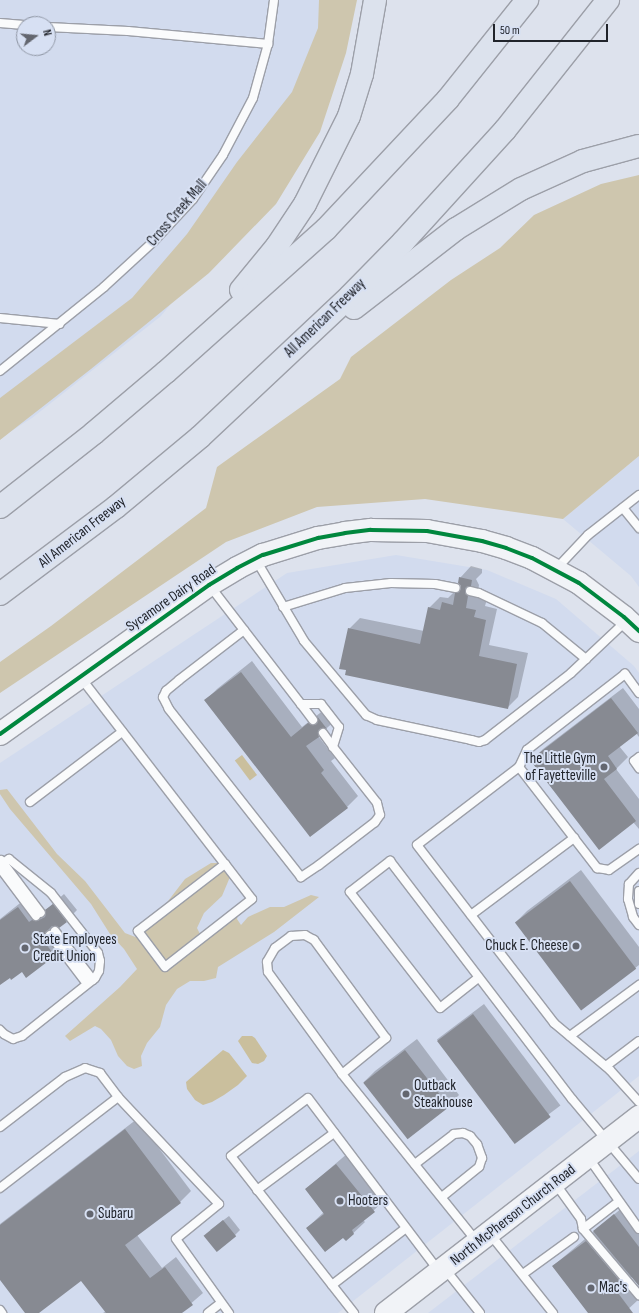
<!DOCTYPE html>
<html>
<head>
<meta charset="utf-8">
<style>
  body { margin:0 }
  #map { position:relative; width:639px; height:1313px; overflow:hidden; background:#dde2ed; font-family:"Sofia Sans Condensed",sans-serif }
  div>[style] { position:absolute }
  [style*='--x'] { left:calc(var(--x)*1px); top:calc(var(--y)*1px); width:calc(var(--w)*1px); rotate:calc(var(--a)*1deg) }
  .built>* { inset:0; background:#d2dbee }
  .forest>* { inset:0; background:#cec6ae }
  .water>* { inset:0; background:#cabf9d; transform-origin:0 0 }
  .shadow>* { inset:0; background:#0003; transform-origin:0 0 }
  .building>* { inset:0; background:#878a92; transform-origin:0 0 }
  .roads { filter:drop-shadow(1px 0 #9c9fa8) drop-shadow(-1px 0 #9c9fa8) drop-shadow(0 1px #9c9fa8) drop-shadow(0 -1px #9c9fa8) }
  .lane>* { height:8px; margin:-4px; padding:0 4px; transform-origin:4px; border-radius:4px; background:#fafbfc }
  .secondary>* { height:22px; margin:-11px; padding:0 11px; transform-origin:11px; border-radius:11px; background:#f1f3f7 }
  .highway>* { height:22px; margin:-11px; padding:0 11px; transform-origin:11px; border-radius:11px; background:#dce2ed }
  .cycleway>* { height:4px; margin:-2px; padding:0 2px; transform-origin:2px; border-radius:2px; background:#00873e }
  .dots>* { width:11px; height:11px; translate:-50% -50%; box-sizing:border-box; border:2px solid #d7e0f3; border-radius:50% }
  span { translate:-50% -50%; white-space:nowrap; text-align:center; line-height:1.15; -webkit-text-stroke:4px #d7e0f3; paint-order:stroke }
  .street-label { font-size:15px; color:#21242b }
  .poi-label { font-size:15px; color:#21242b }
  .right { translate:-100% -50%; text-align:right }
  .left { translate:0 -50%; text-align:left }
  .north { position:absolute; left:16px; top:16px; width:40px; height:40px; box-sizing:border-box; background:#d7e0f3; border:1px solid #8e95a3; border-radius:50%; rotate:74deg; font-size:11px; font-weight:700; line-height:16px; text-align:center; color:#21242b }
  .north::after { content:''; display:block; margin:auto; width:14px; height:18px; background:#63666f; clip-path:polygon(50% 0,100% 100%,50% 72%,0 100%) }
  .scale { position:absolute; left:493px; top:24px; width:115px; height:18px; box-sizing:border-box; border:2px solid #21242b; border-top:0; padding-left:5px; font-size:12px; line-height:14px; white-space:nowrap; color:#21242b; -webkit-text-stroke:3px #d7e0f3; paint-order:stroke }
</style>
</head>
<body>
<div id="map">
  <div class="built">
    <div style="clip-path:polygon(evenodd,0 0,342px 0,244px 214px,161px 316px,32px 418px,0 438px,0 0,24px 24px,48px 24px,48px 48px,24px 48px,24px 24px)"></div>
    <div style="clip-path:polygon(639px 456px,639px 587px,631px 576px,563px 519px)"></div>
    <div style="clip-path:polygon(396px 555px,487px 570px,556px 599px,634px 666px,639px 673px,639px 1076px,338px 1313px,0 1313px,0 763px,287px 573px)"></div>
    <div style="clip-path:polygon(639px 1151px,639px 1313px,428px 1313px)"></div>
  </div>
  <div class="forest">
    <div style="clip-path:polygon(319px 0,357px 0,346px 53px,320px 132px,276px 204px,209px 273px,91px 369px,0 440px,0 398px,132px 298px,187px 234px,237px 162px,292px 92px,318px 28px)"></div>
    <div style="clip-path:polygon(639px 175px,639px 456px,563px 519px,425px 499px,317px 507px,226px 542px,0 693px,0 662px,51px 626px,206px 508px,217px 467px,340px 379px,351px 357px,451px 280px,500px 248px,534px 215px,601px 184px)"></div>
    <div style="clip-path:polygon(7px 789px,57px 854px,85px 881px,125px 933px,138px 938px,145px 931px,185px 879px,211px 863px,226px 863px,230px 877px,222px 896px,204px 913px,197px 928px,201px 936px,240px 909px,237px 919px,241px 925px,248px 917px,270px 907px,284px 907px,311px 895px,319px 897px,274px 932px,218px 967px,216px 978px,204px 981px,190px 981px,177px 989px,166px 1005px,160px 1027px,147px 1043px,141px 1056px,142px 1066px,134px 1069px,127px 1066px,118px 1056px,111px 1040px,101px 1029px,95px 1026px,70px 1041px,65px 1036px,120px 987px,137px 969px,124px 949px,110px 934px,91px 904px,10px 809px,0 794px,0 790px)"></div>
  </div>
  <div class="water">
    <div style="left:242px;top:755px;width:25px;height:9px;rotate:53deg"></div>
    <div style="clip-path:polygon(242px 1036px,252px 1036px,255px 1038px,267px 1056px,264px 1061px,258px 1064px,252px 1063px,238px 1041px)"></div>
    <div style="clip-path:polygon(223px 1050px,229px 1053px,247px 1076px,238px 1085px,224px 1095px,212px 1102px,203px 1105px,195px 1100px,187px 1089px,186px 1082px)"></div>
  </div>
  <div class="shadow">
    <div style="clip-path:polygon(471px 566px,482px 569px,482px 573px,476px 579px,479px 585px,477px 597px,487px 599px,485px 606px,497px 609px,489px 645px,528px 653px,518px 697px,507px 708px,349px 629px,360px 618px,424px 631px,429px 608px,440px 597px,448px 598px,454px 592px,458px 593px,462px 588px,460px 578px)"></div>
    <div style="clip-path:polygon(252px 661px,302px 727px,329px 706px,338px 718px,318px 736px,335px 758px,331px 761px,358px 796px,347px 807px,206px 700px,217px 689px)"></div>
    <div style="clip-path:polygon(623px 688px,639px 709px,639px 737px,636px 733px,619px 746px,628px 757px,616px 769px,639px 799px,639px 829px,633px 822px,532px 760px,543px 749px)"></div>
    <div style="clip-path:polygon(581px 870px,639px 947px,639px 965px,582px 1009px,516px 922px,527px 911px)"></div>
    <div style="clip-path:polygon(64px 894px,77px 910px,66px 921px,54px 929px,66px 944px,55px 955px,26px 977px,22px 971px,0 983px,0 919px,29px 896px,41px 911px,44px 909px,46px 910px)"></div>
    <div style="left:484px;top:1004px;width:127px;height:59px;rotate:53deg"></div>
    <div style="clip-path:polygon(417px 1039px,459px 1095px,448px 1106px,364px 1082px,375px 1071px)"></div>
    <div style="clip-path:polygon(137px 1119px,191px 1191px,180px 1202px,137px 1235px,162px 1268px,176px 1257px,203px 1293px,180px 1313px,103px 1313px,106px 1311px,82px 1279px,38px 1313px,27px 1313px,0 1278px,0 1224px)"></div>
    <div style="clip-path:polygon(348px 1153px,385px 1200px,363px 1220px,365px 1222px,346px 1240px,343px 1236px,307px 1228px,324px 1212px,306px 1189px)"></div>
    <div style="clip-path:polygon(623px 1207px,639px 1228px,639px 1285px,632px 1277px,626px 1284px,638px 1300px,624px 1313px,589px 1313px,553px 1266px)"></div>
    <div style="clip-path:polygon(229px 1216px,240px 1230px,235px 1235px,210px 1230px)"></div>
  </div>
  <div class="building">
    <div style="clip-path:polygon(459px 577px,472px 580px,471px 586px,466px 587px,465px 590px,468px 596px,466px 608px,476px 610px,474px 617px,486px 620px,479px 656px,517px 664px,508px 709px,345px 675px,346px 670px,339px 669px,348px 628px,420px 644px,428px 607px,440px 610px,442px 602px,453px 605px,455px 593px,461px 589px,461px 586px,458px 583px)"></div>
    <div style="clip-path:polygon(241px 672px,291px 737px,308px 723px,313px 725px,317px 724px,318px 720px,317px 716px,327px 729px,323px 728px,320px 729px,318px 733px,319px 737px,306px 746px,324px 770px,321px 773px,348px 808px,310px 837px,204px 700px)"></div>
    <div style="clip-path:polygon(611px 698px,638px 733px,608px 756px,617px 769px,604px 779px,636px 821px,599px 850px,530px 760px)"></div>
    <div style="left:570px;top:881px;width:110px;height:69px;rotate:53deg"></div>
    <div style="clip-path:polygon(53px 904px,67px 922px,59px 928px,52px 926px,45px 933px,46px 938px,43px 940px,55px 956px,26px 978px,22px 972px,11px 980px,10px 978px,0 985px,0 920px,18px 907px,29px 922px,32px 920px,37px 921px,45px 917px,46px 913px,45px 910px)"></div>
    <div style="left:473px;top:1014px;width:129px;height:45px;rotate:53deg"></div>
    <div style="left:405px;top:1050px;width:72px;height:53px;rotate:52deg"></div>
    <div style="clip-path:polygon(125px 1129px,181px 1203px,125px 1245px,150px 1278px,165px 1267px,193px 1305px,182px 1313px,106px 1313px,81px 1281px,39px 1313px,25px 1313px,0 1280px,0 1225px)"></div>
    <div style="clip-path:polygon(336px 1164px,375px 1212px,352px 1230px,354px 1234px,346px 1241px,343px 1238px,325px 1252px,306px 1228px,324px 1214px,305px 1189px)"></div>
    <div style="clip-path:polygon(614px 1214px,639px 1247px,639px 1286px,593px 1231px)"></div>
    <div style="left:223px;top:1220px;width:21px;height:25px;rotate:51deg"></div>
    <div style="clip-path:polygon(586px 1241px,624px 1286px,612px 1285px,633px 1313px,588px 1313px,552px 1266px)"></div>
  </div>
  <div class="roads">
    <div class="lane">
      <div style="--x:0;--y:23;--w:24;--a:5"></div>
      <div style="--x:48;--y:27;--w:80;--a:2.9"></div>
      <div style="--x:128;--y:31;--w:141;--a:5.3"></div>
      <div style="--x:0;--y:318;--w:60;--a:5.7"></div>
      <div style="--x:0;--y:371;--w:134;--a:-38.9"></div>
      <div style="--x:104;--y:287;--w:68;--a:-42.6"></div>
      <div style="--x:154;--y:241;--w:57;--a:-47.1"></div>
      <div style="--x:193;--y:199;--w:53;--a:-55.7"></div>
      <div style="--x:223;--y:155;--w:64;--a:-62.2"></div>
      <div style="--x:253;--y:98;--w:56;--a:-74.5"></div>
      <div style="--x:268;--y:44;--w:44;--a:-82.2"></div>
      <div style="--x:623;--y:508;--w:26;--a:51"></div>
      <div style="--x:256;--y:560;--w:94;--a:59.3"></div>
      <div style="--x:304;--y:641;--w:97;--a:50"></div>
      <div style="--x:366;--y:715;--w:12;--a:24"></div>
      <div style="--x:377;--y:720;--w:96;--a:12"></div>
      <div style="--x:471;--y:740;--w:8;--a:14"></div>
      <div style="--x:479;--y:742;--w:6;--a:-18"></div>
      <div style="--x:485;--y:740;--w:109;--a:-37.9"></div>
      <div style="--x:571;--y:673;--w:76;--a:-43.4"></div>
      <div style="--x:556;--y:569;--w:47;--a:-46.7"></div>
      <div style="--x:588;--y:535;--w:65;--a:-38.1"></div>
      <div style="--x:210;--y:586;--w:149;--a:52.4"></div>
      <div style="--x:301;--y:704;--w:20;--a:0"></div>
      <div style="--x:321;--y:704;--w:29;--a:52"></div>
      <div style="--x:339;--y:727;--w:21;--a:107"></div>
      <div style="--x:333;--y:747;--w:71;--a:51.8"></div>
      <div style="--x:377;--y:803;--w:12;--a:76"></div>
      <div style="--x:380;--y:815;--w:9;--a:126"></div>
      <div style="--x:375;--y:822;--w:71;--a:142.5"></div>
      <div style="--x:319;--y:865;--w:22;--a:146"></div>
      <div style="--x:301;--y:877;--w:214;--a:-128.2"></div>
      <div style="--x:169;--y:709;--w:13;--a:-117"></div>
      <div style="--x:163;--y:697;--w:7;--a:-63"></div>
      <div style="--x:166;--y:691;--w:17;--a:-40"></div>
      <div style="--x:179;--y:680;--w:82;--a:-37.6"></div>
      <div style="--x:470;--y:591;--w:9;--a:13"></div>
      <div style="--x:479;--y:593;--w:70;--a:25.5"></div>
      <div style="--x:542;--y:623;--w:57;--a:39.3"></div>
      <div style="--x:283;--y:607;--w:65;--a:-17"></div>
      <div style="--x:345;--y:588;--w:46;--a:-6.2"></div>
      <div style="--x:391;--y:583;--w:44;--a:1.3"></div>
      <div style="--x:435;--y:584;--w:21;--a:11"></div>
      <div style="--x:81;--y:678;--w:235;--a:52.3"></div>
      <div style="--x:225;--y:864;--w:44;--a:52.4"></div>
      <div style="--x:252;--y:899;--w:110;--a:142"></div>
      <div style="--x:165;--y:967;--w:45;--a:-126.9"></div>
      <div style="--x:138;--y:931;--w:110;--a:-37.6"></div>
      <div style="--x:639;--y:693;--w:24;--a:-126"></div>
      <div style="--x:625;--y:674;--w:124;--a:142.2"></div>
      <div style="--x:527;--y:750;--w:19;--a:115"></div>
      <div style="--x:519;--y:767;--w:128;--a:142.6"></div>
      <div style="--x:417;--y:845;--w:225;--a:52.4"></div>
      <div style="--x:554;--y:1023;--w:73;--a:40"></div>
      <div style="--x:610;--y:1070;--w:43;--a:47.8"></div>
      <div style="--x:301;--y:704;--w:20;--a:53"></div>
      <div style="--x:323;--y:733;--w:17;--a:54"></div>
      <div style="--x:639;--y:757;--w:6;--a:141"></div>
      <div style="--x:634;--y:761;--w:9;--a:54"></div>
      <div style="--x:519;--y:767;--w:128;--a:52.3"></div>
      <div style="--x:597;--y:868;--w:12;--a:9"></div>
      <div style="--x:609;--y:870;--w:37;--a:-35"></div>
      <div style="--x:30;--y:802;--w:116;--a:-37.3"></div>
      <div style="--x:1;--y:860;--w:66;--a:53"></div>
      <div style="--x:0;--y:865;--w:11;--a:-34"></div>
      <div style="--x:9;--y:859;--w:54;--a:39"></div>
      <div style="--x:51;--y:893;--w:76;--a:51.9"></div>
      <div style="--x:98;--y:953;--w:8;--a:76"></div>
      <div style="--x:100;--y:961;--w:10;--a:96"></div>
      <div style="--x:99;--y:971;--w:8;--a:120"></div>
      <div style="--x:95;--y:978;--w:93;--a:141.5"></div>
      <div style="--x:22;--y:1036;--w:9;--a:162"></div>
      <div style="--x:13;--y:1039;--w:10;--a:-151"></div>
      <div style="--x:4;--y:1034;--w:6;--a:-135"></div>
      <div style="--x:0;--y:868;--w:60;--a:53.1"></div>
      <div style="--x:639;--y:873;--w:15;--a:132"></div>
      <div style="--x:629;--y:884;--w:15;--a:94"></div>
      <div style="--x:628;--y:899;--w:19;--a:74"></div>
      <div style="--x:633;--y:917;--w:10;--a:53"></div>
      <div style="--x:639;--y:891;--w:13;--a:90"></div>
      <div style="--x:471;--y:915;--w:129;--a:-36.8"></div>
      <div style="--x:55;--y:931;--w:62;--a:52.2"></div>
      <div style="--x:50;--y:935;--w:61;--a:52.9"></div>
      <div style="--x:478;--y:978;--w:48;--a:141.7"></div>
      <div style="--x:440;--y:1008;--w:147;--a:-127.8"></div>
      <div style="--x:350;--y:892;--w:51;--a:-37.8"></div>
      <div style="--x:390;--y:861;--w:300;--a:52.6"></div>
      <div style="--x:572;--y:1099;--w:104;--a:50.1"></div>
      <div style="--x:570;--y:1036;--w:86;--a:-36.5"></div>
      <div style="--x:606;--y:1066;--w:41;--a:-37.1"></div>
      <div style="--x:342;--y:1074;--w:57;--a:-39.3"></div>
      <div style="--x:386;--y:1038;--w:122;--a:-126.3"></div>
      <div style="--x:314;--y:940;--w:10;--a:-151"></div>
      <div style="--x:305;--y:935;--w:14;--a:176"></div>
      <div style="--x:291;--y:936;--w:20;--a:143"></div>
      <div style="--x:275;--y:948;--w:16;--a:120"></div>
      <div style="--x:267;--y:962;--w:10;--a:84"></div>
      <div style="--x:268;--y:972;--w:126;--a:54"></div>
      <div style="--x:342;--y:1074;--w:216;--a:51.2"></div>
      <div style="--x:0;--y:1127;--w:82;--a:-37.6"></div>
      <div style="--x:65;--y:1077;--w:22;--a:-24"></div>
      <div style="--x:85;--y:1068;--w:16;--a:18"></div>
      <div style="--x:100;--y:1073;--w:30;--a:53"></div>
      <div style="--x:118;--y:1097;--w:147;--a:46.7"></div>
      <div style="--x:219;--y:1204;--w:55;--a:140.9"></div>
      <div style="--x:176;--y:1239;--w:91;--a:54.4"></div>
      <div style="--x:588;--y:1157;--w:88;--a:54.7"></div>
      <div style="--x:415;--y:1164;--w:49;--a:-37.6"></div>
      <div style="--x:454;--y:1134;--w:9;--a:-6"></div>
      <div style="--x:463;--y:1133;--w:8;--a:23"></div>
      <div style="--x:470;--y:1136;--w:11;--a:49"></div>
      <div style="--x:477;--y:1144;--w:15;--a:70"></div>
      <div style="--x:482;--y:1158;--w:9;--a:108"></div>
      <div style="--x:479;--y:1167;--w:48;--a:141"></div>
      <div style="--x:555;--y:1183;--w:44;--a:54.2"></div>
      <div style="--x:581;--y:1219;--w:10;--a:79"></div>
      <div style="--x:583;--y:1229;--w:87;--a:49.7"></div>
      <div style="--x:0;--y:1188;--w:149;--a:-37.6"></div>
      <div style="--x:257;--y:1190;--w:96;--a:-36.5"></div>
      <div style="--x:583;--y:1229;--w:44;--a:-37.6"></div>
      <div style="--x:490;--y:1234;--w:101;--a:51.4"></div>
      <div style="--x:445;--y:1269;--w:56;--a:51.5"></div>
      <div style="--x:523;--y:1274;--w:63;--a:-36"></div>
      <div style="--x:332;--y:1285;--w:93;--a:-37.6"></div>
      <div style="--x:0;--y:1310;--w:4;--a:56"></div>
      <div style="--x:208;--y:1313;--w:16;--a:-38"></div>
      <div style="--x:354;--y:1313;--w:199;--a:-128.1"></div>
      <div style="--x:231;--y:1156;--w:96;--a:-37"></div>
      <div style="--x:308;--y:1098;--w:217;--a:52.9"></div>
    </div>
    <div class="secondary">
      <div style="--x:0;--y:734;--w:257;--a:-35.5"></div>
      <div style="--x:209;--y:585;--w:33;--a:-31"></div>
      <div style="--x:237;--y:568;--w:29;--a:-27"></div>
      <div style="--x:263;--y:555;--w:58;--a:-17.2"></div>
      <div style="--x:318;--y:538;--w:27;--a:-10"></div>
      <div style="--x:345;--y:533;--w:26;--a:-7"></div>
      <div style="--x:371;--y:530;--w:56;--a:1"></div>
      <div style="--x:427;--y:531;--w:56;--a:10.3"></div>
      <div style="--x:482;--y:541;--w:25;--a:16"></div>
      <div style="--x:506;--y:548;--w:28;--a:21"></div>
      <div style="--x:532;--y:558;--w:53;--a:28"></div>
      <div style="--x:579;--y:583;--w:56;--a:37.1"></div>
      <div style="--x:624;--y:617;--w:21;--a:43"></div>
      <div style="--x:386;--y:1313;--w:320;--a:-37.8"></div>
    </div>
    <div class="highway">
      <div style="--x:241;--y:290;--w:57;--a:-50.7"></div>
      <div style="--x:277;--y:246;--w:50;--a:-56.3"></div>
      <div style="--x:305;--y:204;--w:98;--a:-63.4"></div>
      <div style="--x:349;--y:116;--w:44;--a:-72.8"></div>
      <div style="--x:362;--y:74;--w:75;--a:-80"></div>
      <div style="--x:354;--y:308;--w:129;--a:-37.8"></div>
      <div style="--x:456;--y:229;--w:76;--a:-31.6"></div>
      <div style="--x:521;--y:189;--w:68;--a:-24.3"></div>
      <div style="--x:583;--y:161;--w:58;--a:-15"></div>
      <div style="--x:0;--y:507;--w:120;--a:-38.2"></div>
      <div style="--x:94;--y:433;--w:94;--a:-40.3"></div>
      <div style="--x:166;--y:372;--w:215;--a:-41.8"></div>
      <div style="--x:326;--y:229;--w:178;--a:-46.8"></div>
      <div style="--x:448;--y:99;--w:127;--a:-51.4"></div>
      <div style="--x:0;--y:594;--w:145;--a:-36.9"></div>
      <div style="--x:116;--y:507;--w:109;--a:-39.8"></div>
      <div style="--x:200;--y:437;--w:206;--a:-43.2"></div>
      <div style="--x:350;--y:296;--w:76;--a:-45.5"></div>
      <div style="--x:403;--y:242;--w:151;--a:-47.7"></div>
      <div style="--x:505;--y:130;--w:166;--a:-51.6"></div>
    </div>
  </div>
  <div class="cycleway">
    <div style="--x:0;--y:734;--w:257;--a:-35.5"></div>
    <div style="--x:209;--y:585;--w:33;--a:-31"></div>
    <div style="--x:237;--y:568;--w:29;--a:-27"></div>
    <div style="--x:263;--y:555;--w:58;--a:-17.2"></div>
    <div style="--x:318;--y:538;--w:27;--a:-10"></div>
    <div style="--x:345;--y:533;--w:26;--a:-7"></div>
    <div style="--x:371;--y:530;--w:56;--a:1"></div>
    <div style="--x:427;--y:531;--w:56;--a:10.3"></div>
    <div style="--x:482;--y:541;--w:25;--a:16"></div>
    <div style="--x:506;--y:548;--w:28;--a:21"></div>
    <div style="--x:532;--y:558;--w:53;--a:28"></div>
    <div style="--x:579;--y:583;--w:56;--a:37.1"></div>
    <div style="--x:624;--y:617;--w:21;--a:43"></div>
  </div>
  <div class="dots">
    <div style="left:604px;top:767px;background:#63666f"></div>
    <div style="left:576px;top:946px;background:#63666f"></div>
    <div style="left:25px;top:948px;background:#63666f"></div>
    <div style="left:406px;top:1094px;background:#63666f"></div>
    <div style="left:340px;top:1201px;background:#63666f"></div>
    <div style="left:90px;top:1214px;background:#63666f"></div>
    <div style="left:591px;top:1288px;background:#63666f"></div>
  </div>
  <div class="street-label">
    <span style="left:177px;top:213px;rotate:-49deg">Cross Creek Mall</span>
    <span style="left:325px;top:318px;rotate:-44deg">All American Freeway</span>
    <span style="left:82px;top:532px;rotate:-38deg">All American Freeway</span>
    <span style="left:171px;top:598px;rotate:-35deg">Sycamore Dairy Road</span>
    <span style="left:513px;top:1215px;rotate:-38deg">North McPherson Church Road</span>
  </div>
  <div class="poi-label">
    <span class="right" style="left:596px;top:767px">The Little Gym<br>of Fayetteville</span>
    <span class="left" style="left:33px;top:948px">State Employees<br>Credit Union</span>
    <span class="right" style="left:568px;top:946px">Chuck E. Cheese</span>
    <span class="left" style="left:414px;top:1094px">Outback<br>Steakhouse</span>
    <span class="left" style="left:348px;top:1201px">Hooters</span>
    <span class="left" style="left:98px;top:1214px">Subaru</span>
    <span class="left" style="left:599px;top:1288px">Mac's</span>
  </div>
  <div class="north">N</div>
  <div class="scale">50 m</div>
</div>
</body>
</html>
